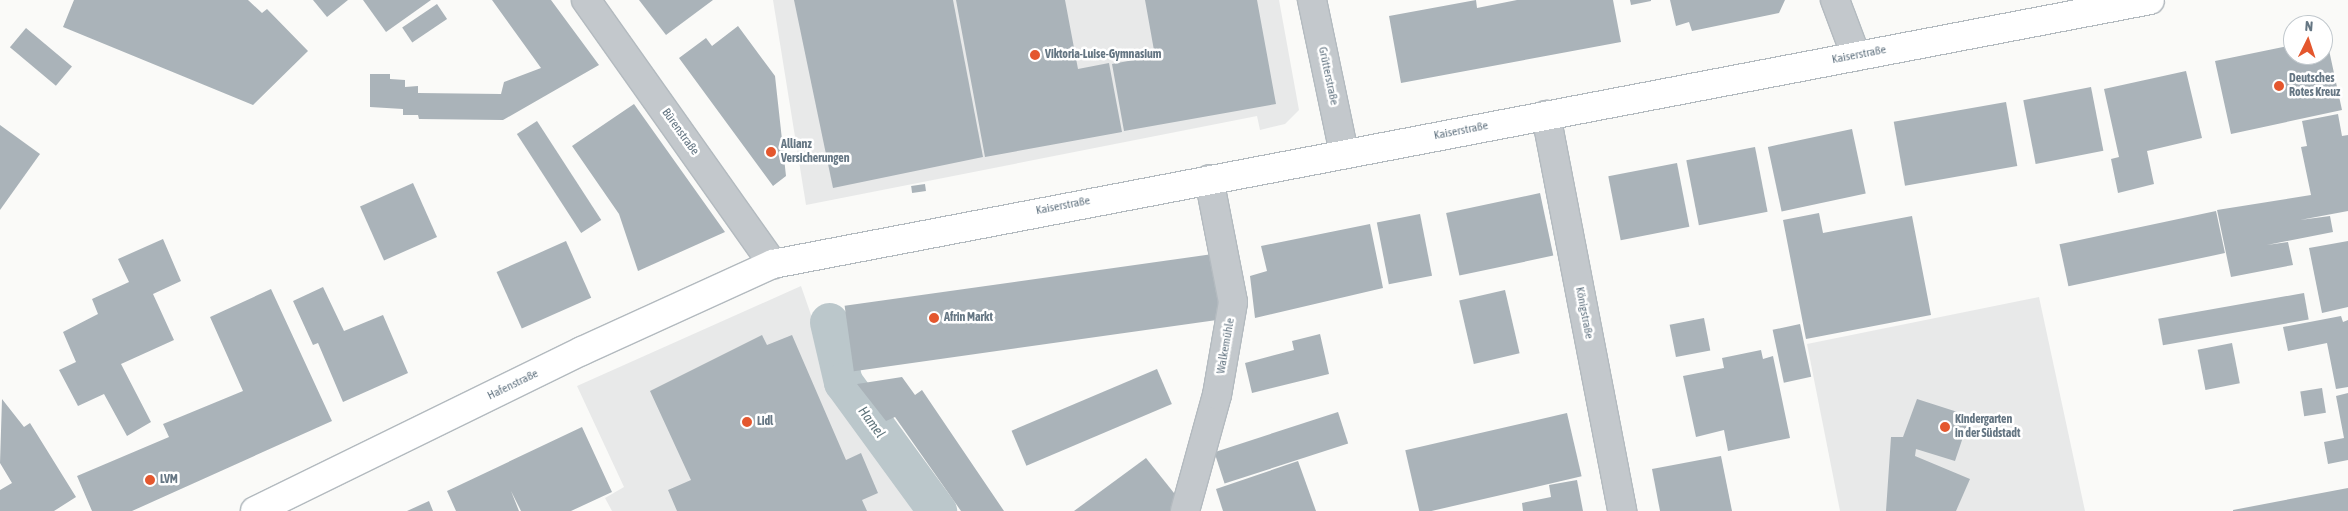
<!DOCTYPE html>
<html>
<head>
<meta charset="utf-8">
<style>
  body { margin:0 }
  #map { position:relative; width:2348px; height:511px; overflow:hidden; background:#fafaf8; font-family:"Asap Condensed",sans-serif }
  div>[style] { position:absolute }
  [style*='--x'] { left:calc(var(--x)*1px); top:calc(var(--y)*1px); width:calc(var(--w)*1px); rotate:calc(var(--a)*1deg) }
  .built>* { inset:0; background:#e8e9e9 }
  .canal>* { height:39px; margin:-19.5px; padding:0 19.5px; transform-origin:19.5px; border-radius:19.5px; background:#bbc7cb }
  .building>* { inset:0; background:#aab3b9; transform-origin:0 0 }
  .roads { filter:drop-shadow(1px 0 #b3babf) drop-shadow(-1px 0 #b3babf) drop-shadow(0 1px #b3babf) drop-shadow(0 -1px #b3babf) }
  .minor>* { height:28px; margin:-14px; padding:0 14px; transform-origin:14px; border-radius:14px; background:#c3c8cc }
  .secondary>* { height:28px; margin:-14px; padding:0 14px; transform-origin:14px; border-radius:14px; background:#fff }
  .dots>* { width:14px; height:14px; translate:-50% -50%; box-sizing:border-box; border:2px solid #fff; border-radius:50% }
  span { translate:-50% -50%; white-space:nowrap; text-align:center; line-height:1.15; -webkit-text-stroke:5px #fff; paint-order:stroke }
  .poi-label { font-size:12px; color:#657683; font-weight:700 }
  .left { translate:0 -50%; text-align:left }
  .street-label { font-size:12px; color:#657683 }
  .water-label { font-size:14px; color:#60757c; font-style:italic }
  .north { position:absolute; left:2283px; top:15px; width:50px; height:50px; box-sizing:border-box; background:#fff; border:1px solid #c1c8cd; border-radius:50%; rotate:4deg; font-size:14px; font-weight:700; line-height:20px; text-align:center; color:#657683 }
  .north::after { content:''; display:block; margin:auto; width:18px; height:22px; background:#e4572e; clip-path:polygon(50% 0,100% 100%,50% 72%,0 100%) }
</style>
</head>
<body>
<div id="map">
  <div class="built">
    <div style="clip-path:polygon(773px 0,1279px 0,1299px 110px,1285px 124px,1260px 130px,1257px 116px,806px 205px)"></div>
    <div style="clip-path:polygon(801px 286px,835px 384px,926px 511px,612px 511px,605px 498px,624px 487px,577px 386px)"></div>
    <div style="clip-path:polygon(2039px 297px,2085px 511px,1840px 511px,1807px 344px)"></div>
  </div>
  <div class="canal">
    <div style="--x:829;--y:322;--w:62;--a:76.9"></div>
    <div style="--x:843;--y:382;--w:160;--a:53.9"></div>
  </div>
  <div class="building">
    <div style="clip-path:polygon(74px 0,248px 0,262px 13px,267px 9px,308px 51px,253px 105px,63px 27px)"></div>
    <div style="clip-path:polygon(313px 0,348px 0,327px 17px)"></div>
    <div style="clip-path:polygon(363px 0,431px 0,386px 32px)"></div>
    <div style="clip-path:polygon(492px 0,551px 0,599px 65px,503px 120px,419px 119px,418px 115px,403px 115px,403px 109px,370px 107px,370px 74px,390px 74px,390px 79px,405px 80px,405px 87px,418px 86px,418px 93px,501px 94px,504px 82px,541px 68px)"></div>
    <div style="clip-path:polygon(639px 0,713px 0,666px 35px)"></div>
    <div style="clip-path:polygon(794px 0,953px 0,983px 157px,833px 188px)"></div>
    <div style="clip-path:polygon(956px 0,1065px 0,1078px 69px,1109px 63px,1122px 132px,985px 157px)"></div>
    <div style="clip-path:polygon(1145px 0,1257px 0,1276px 104px,1124px 131px,1112px 64px,1155px 56px)"></div>
    <div style="clip-path:polygon(1476px 0,1477px 8px,1517px 0,1613px 0,1621px 42px,1401px 83px,1389px 16px)"></div>
    <div style="clip-path:polygon(1630px 0,1651px 0,1651px 1px,1631px 5px)"></div>
    <div style="clip-path:polygon(1670px 0,1785px 0,1779px 13px,1692px 31px,1689px 22px,1676px 26px)"></div>
    <div style="left:437px;top:4px;width:18px;height:42px;rotate:56deg"></div>
    <div style="clip-path:polygon(738px 26px,775px 76px,786px 176px,773px 186px,679px 58px,706px 38px,712px 46px)"></div>
    <div style="left:26px;top:28px;width:60px;height:25px;rotate:40deg"></div>
    <div style="clip-path:polygon(2293px 45px,2293px 55px,2300px 57px,2329px 50px,2342px 110px,2231px 134px,2215px 61px)"></div>
    <div style="clip-path:polygon(2186px 71px,2202px 138px,2147px 151px,2154px 184px,2118px 193px,2111px 159px,2119px 157px,2104px 89px)"></div>
    <div style="left:2091px;top:87px;width:65px;height:69px;rotate:79deg"></div>
    <div style="left:2006px;top:102px;width:65px;height:114px;rotate:80deg"></div>
    <div style="clip-path:polygon(634px 104px,725px 232px,638px 271px,619px 214px,572px 146px)"></div>
    <div style="clip-path:polygon(2338px 114px,2342px 136px,2348px 135px,2348px 211px,2300px 220px,2330px 216px,2333px 232px,2267px 245px,2288px 242px,2293px 265px,2231px 277px,2217px 210px,2311px 195px,2301px 147px,2307px 146px,2302px 121px)"></div>
    <div style="left:537px;top:121px;width:118px;height:24px;rotate:57deg"></div>
    <div style="clip-path:polygon(0 125px,40px 154px,0 210px)"></div>
    <div style="left:1852px;top:129px;width:66px;height:86px;rotate:78deg"></div>
    <div style="left:1755px;top:147px;width:66px;height:70px;rotate:79deg"></div>
    <div style="left:1677px;top:163px;width:65px;height:70px;rotate:79deg"></div>
    <div style="left:413px;top:183px;width:59px;height:58px;rotate:66deg"></div>
    <div style="left:925px;top:184px;width:7px;height:14px;rotate:82deg"></div>
    <div style="left:1540px;top:193px;width:64px;height:96px;rotate:78deg"></div>
    <div style="left:2216px;top:211px;width:43px;height:160px;rotate:78deg"></div>
    <div style="clip-path:polygon(1819px 213px,1823px 233px,1912px 216px,1931px 315px,1806px 339px,1783px 220px)"></div>
    <div style="left:1420px;top:214px;width:63px;height:44px;rotate:79deg"></div>
    <div style="clip-path:polygon(1370px 224px,1383px 288px,1255px 318px,1250px 276px,1267px 271px,1261px 246px)"></div>
    <div style="clip-path:polygon(163px 239px,181px 281px,153px 294px,174px 340px,121px 364px,151px 422px,127px 436px,104px 394px,78px 406px,59px 370px,76px 362px,63px 332px,98px 314px,92px 299px,129px 282px,118px 259px)"></div>
    <div style="left:566px;top:241px;width:62px;height:76px;rotate:66deg"></div>
    <div style="clip-path:polygon(2348px 241px,2348px 307px,2322px 313px,2309px 248px)"></div>
    <div style="left:1213px;top:254px;width:66px;height:372px;rotate:82deg"></div>
    <div style="clip-path:polygon(323px 287px,344px 331px,383px 315px,408px 373px,343px 402px,318px 343px,313px 345px,293px 301px)"></div>
    <div style="clip-path:polygon(271px 289px,332px 421px,132px 511px,92px 511px,77px 476px,169px 437px,163px 424px,243px 391px,210px 317px)"></div>
    <div style="left:1505px;top:290px;width:65px;height:47px;rotate:77deg"></div>
    <div style="left:2304px;top:293px;width:27px;height:148px;rotate:80deg"></div>
    <div style="clip-path:polygon(2341px 316px,2343px 322px,2348px 320px,2348px 387px,2336px 389px,2327px 343px,2288px 351px,2283px 327px)"></div>
    <div style="left:1704px;top:318px;width:33px;height:35px;rotate:79deg"></div>
    <div style="left:1800px;top:324px;width:54px;height:28px;rotate:78deg"></div>
    <div style="clip-path:polygon(1320px 334px,1329px 374px,1252px 393px,1245px 363px,1294px 350px,1292px 341px)"></div>
    <div style="clip-path:polygon(762px 335px,767px 345px,792px 335px,846px 460px,861px 453px,878px 493px,862px 500px,867px 511px,677px 511px,668px 490px,691px 480px,650px 391px)"></div>
    <div style="left:2232px;top:343px;width:41px;height:35px;rotate:79deg"></div>
    <div style="clip-path:polygon(1761px 350px,1763px 359px,1773px 356px,1790px 438px,1728px 451px,1724px 430px,1696px 437px,1683px 376px,1724px 368px,1722px 358px)"></div>
    <div style="left:1157px;top:369px;width:38px;height:158px;rotate:67deg"></div>
    <div style="clip-path:polygon(902px 377px,915px 395px,922px 390px,1004px 511px,961px 511px,895px 417px,886px 421px,857px 384px)"></div>
    <div style="left:2322px;top:388px;width:25px;height:22px;rotate:81deg"></div>
    <div style="clip-path:polygon(2348px 393px,2348px 460px,2328px 464px,2324px 442px,2344px 438px,2336px 396px)"></div>
    <div style="clip-path:polygon(2px 399px,24px 427px,30px 423px,76px 497px,54px 511px,0 511px,0 490px,12px 483px,0 463px)"></div>
    <div style="clip-path:polygon(1917px 399px,1970px 416px,1955px 461px,1916px 449px,1915px 456px,1970px 479px,1956px 511px,1886px 511px,1891px 437px,1903px 437px)"></div>
    <div style="left:1338px;top:412px;width:33px;height:130px;rotate:72deg"></div>
    <div style="left:1567px;top:413px;width:65px;height:166px;rotate:77deg"></div>
    <div style="clip-path:polygon(582px 427px,612px 492px,571px 511px,521px 511px,511px 491px,519px 511px,456px 511px,447px 491px)"></div>
    <div style="clip-path:polygon(1721px 456px,1732px 511px,1660px 511px,1652px 469px)"></div>
    <div style="clip-path:polygon(1146px 458px,1182px 503px,1176px 511px,1074px 511px)"></div>
    <div style="clip-path:polygon(1298px 461px,1316px 511px,1223px 511px,1216px 489px)"></div>
    <div style="clip-path:polygon(1577px 480px,1583px 511px,1523px 511px,1522px 503px,1551px 497px,1549px 485px)"></div>
    <div style="clip-path:polygon(2348px 488px,2348px 511px,2233px 511px,2233px 510px)"></div>
    <div style="clip-path:polygon(429px 501px,433px 511px,407px 511px)"></div>
  </div>
  <div class="roads">
    <div class="minor">
      <div style="--x:586;--y:0;--w:324;--a:54.7"></div>
      <div style="--x:1312;--y:0;--w:156;--a:78.2"></div>
      <div style="--x:1835;--y:0;--w:60;--a:69.4"></div>
      <div style="--x:1546;--y:115;--w:403;--a:79.1"></div>
      <div style="--x:1185;--y:511;--w:120;--a:-74.6"></div>
      <div style="--x:1217;--y:395;--w:94;--a:-80.2"></div>
      <div style="--x:1233;--y:302;--w:125;--a:-101"></div>
    </div>
    <div class="secondary">
      <div style="--x:255;--y:511;--w:364;--a:-26.1"></div>
      <div style="--x:582;--y:351;--w:210;--a:-24.5"></div>
      <div style="--x:773;--y:264;--w:1402;--a:-10.85"></div>
    </div>
  </div>
  <div class="dots">
    <div style="left:1035px;top:55px;background:#e4572e"></div>
    <div style="left:2279px;top:86px;background:#e4572e"></div>
    <div style="left:771px;top:152px;background:#e4572e"></div>
    <div style="left:934px;top:318px;background:#e4572e"></div>
    <div style="left:747px;top:422px;background:#e4572e"></div>
    <div style="left:1945px;top:427px;background:#e4572e"></div>
    <div style="left:150px;top:480px;background:#e4572e"></div>
  </div>
  <div class="poi-label">
    <span class="left" style="left:1045px;top:55px">Viktoria-Luise-Gymnasium</span>
    <span class="left" style="left:2289px;top:86px">Deutsches<br>Rotes Kreuz</span>
    <span class="left" style="left:781px;top:152px">Allianz<br>Versicherungen</span>
    <span class="left" style="left:944px;top:318px">Afrin Markt</span>
    <span class="left" style="left:1955px;top:427px">Kindergarten<br>in der Südstadt</span>
    <span class="left" style="left:757px;top:422px">Lidl</span>
    <span class="left" style="left:160px;top:480px">LVM</span>
  </div>
  <div class="street-label">
    <span style="left:1859px;top:55px;rotate:-11deg">Kaiserstraße</span>
    <span style="left:1328px;top:76px;rotate:78deg">Grütterstraße</span>
    <span style="left:1461px;top:131px;rotate:-11deg">Kaiserstraße</span>
    <span style="left:680px;top:132px;rotate:54deg">Bürenstraße</span>
    <span style="left:1063px;top:206px;rotate:-11deg">Kaiserstraße</span>
    <span style="left:1584px;top:313px;rotate:79deg">Königstraße</span>
    <span style="left:1226px;top:346px;rotate:-80deg">Walkemühle</span>
    <span style="left:513px;top:385px;rotate:-26deg">Hafenstraße</span>
  </div>
  <div class="water-label">
    <span style="left:872px;top:422px;rotate:54deg">Hamel</span>
  </div>
  <div class="north">N</div>
</div>
</body>
</html>
